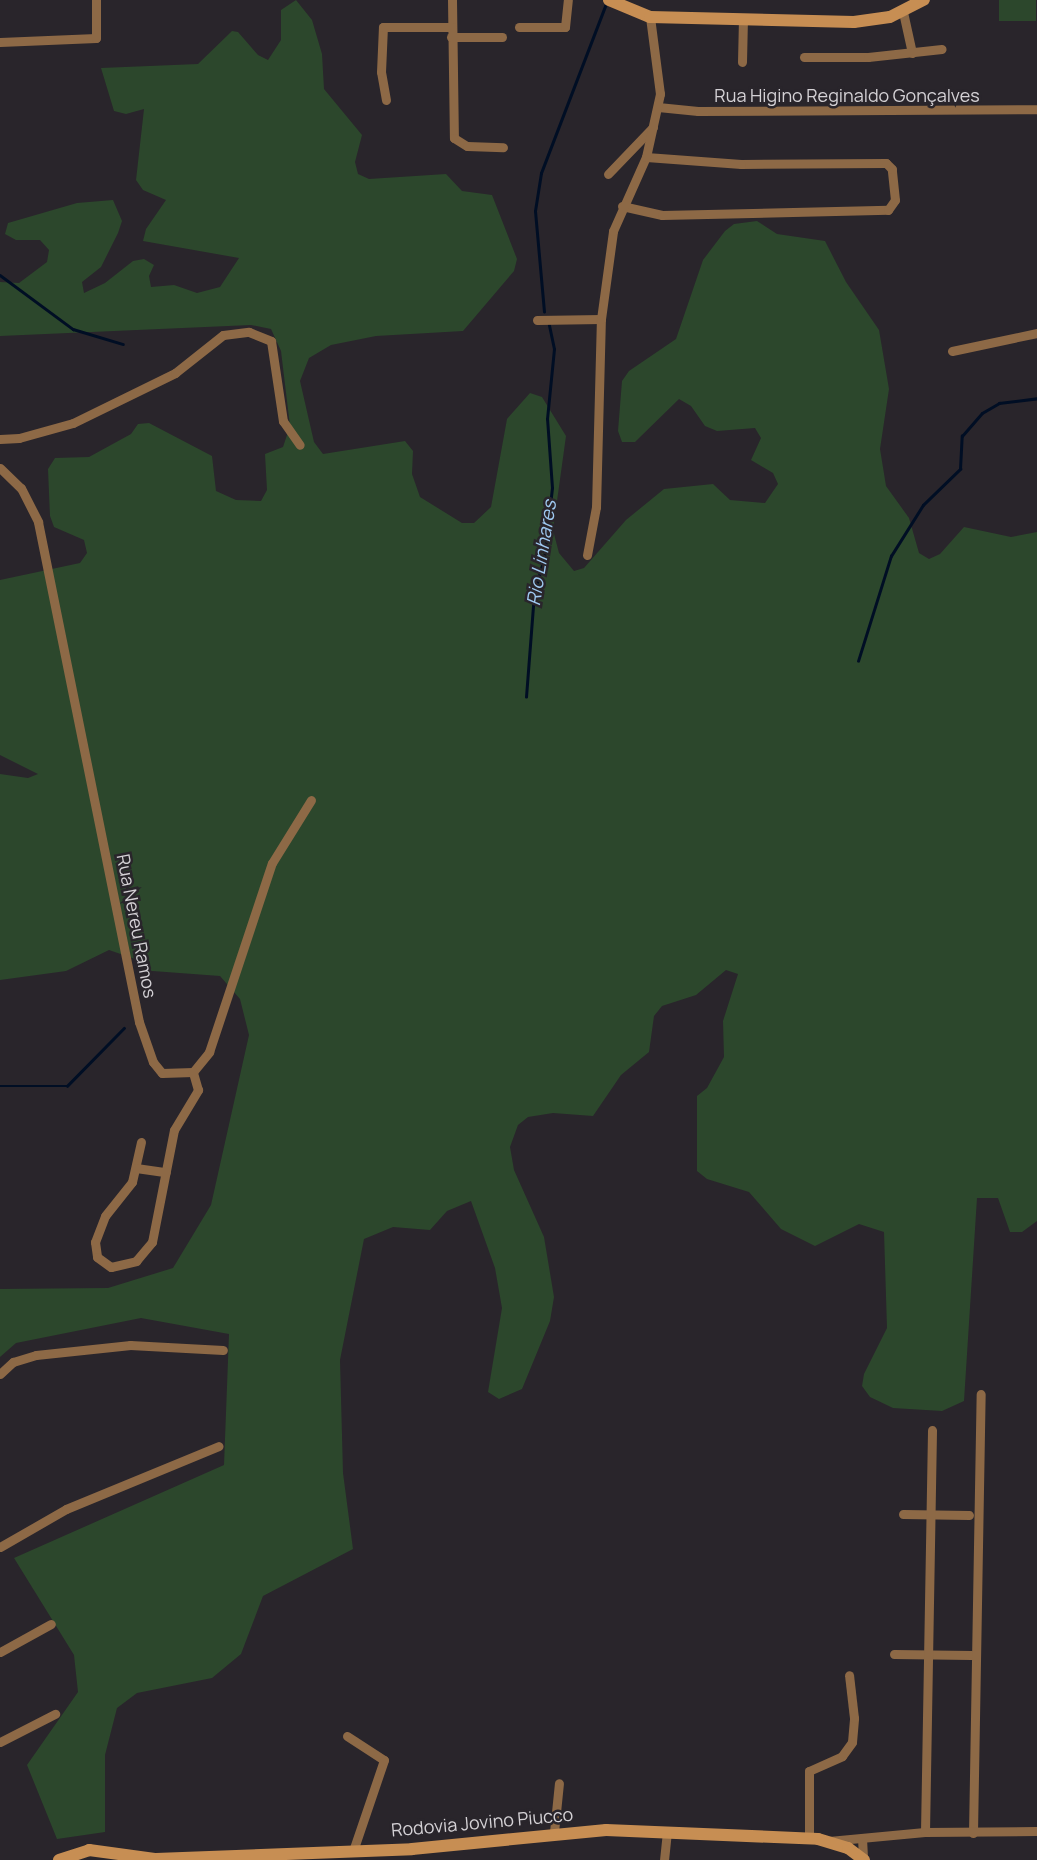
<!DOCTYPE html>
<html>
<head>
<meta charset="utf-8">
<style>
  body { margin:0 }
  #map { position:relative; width:1037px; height:1860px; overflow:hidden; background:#29252b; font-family:Manrope,sans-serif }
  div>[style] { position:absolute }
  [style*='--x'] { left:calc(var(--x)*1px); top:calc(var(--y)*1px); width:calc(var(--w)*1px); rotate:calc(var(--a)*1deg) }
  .green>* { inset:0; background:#2c472c; transform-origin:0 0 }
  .stream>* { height:2.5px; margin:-1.25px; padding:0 1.25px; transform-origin:1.25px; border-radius:1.25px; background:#000e24 }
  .street>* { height:9px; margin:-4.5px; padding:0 4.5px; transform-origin:4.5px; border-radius:4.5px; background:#8d6946 }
  .secondary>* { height:12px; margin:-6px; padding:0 6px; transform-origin:6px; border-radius:6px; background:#c78e53 }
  span { translate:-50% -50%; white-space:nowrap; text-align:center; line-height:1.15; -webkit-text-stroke:5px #29252b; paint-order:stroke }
  .street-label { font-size:18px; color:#d4d1d5 }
  .water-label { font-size:19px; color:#9fc9f1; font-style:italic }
</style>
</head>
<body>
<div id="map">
  <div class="green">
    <div style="clip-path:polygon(296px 0,312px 20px,322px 54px,324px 89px,362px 135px,355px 162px,358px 174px,369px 179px,446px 174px,462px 191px,492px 195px,517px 259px,514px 271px,463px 331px,376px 336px,331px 345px,309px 358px,300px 381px,314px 442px,323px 454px,405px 441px,413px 451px,412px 474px,420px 497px,462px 523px,474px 523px,491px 507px,507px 419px,530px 393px,542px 397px,566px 436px,553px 530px,559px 553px,574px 571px,584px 568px,626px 520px,664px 489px,713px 484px,730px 500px,765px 503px,778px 484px,773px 473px,751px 460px,761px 438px,755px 428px,717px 431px,705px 426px,691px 406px,679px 399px,635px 442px,622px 442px,618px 431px,622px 381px,629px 371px,676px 339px,703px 260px,725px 231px,734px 224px,757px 221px,777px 234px,825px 241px,846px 282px,879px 330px,889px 389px,880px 449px,886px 486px,909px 518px,919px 553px,929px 559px,940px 554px,964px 527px,1011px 537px,1037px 532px,1037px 1221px,1022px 1232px,1010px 1232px,998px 1198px,977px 1198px,964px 1401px,942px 1411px,893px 1408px,870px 1397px,862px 1386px,864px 1374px,887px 1328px,884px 1232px,859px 1224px,815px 1246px,781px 1229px,749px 1192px,707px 1179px,697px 1171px,697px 1096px,707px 1088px,724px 1057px,723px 1021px,738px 974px,726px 970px,696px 995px,662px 1006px,654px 1016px,649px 1052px,621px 1075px,593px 1116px,553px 1113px,528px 1117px,518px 1125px,510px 1147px,514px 1170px,544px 1237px,554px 1297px,550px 1321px,522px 1389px,499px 1399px,488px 1392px,502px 1308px,495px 1268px,471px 1201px,447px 1211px,430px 1230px,393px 1227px,364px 1239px,340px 1360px,343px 1473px,353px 1549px,263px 1596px,241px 1654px,212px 1678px,137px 1693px,117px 1708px,105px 1755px,105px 1832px,57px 1839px,27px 1765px,78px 1692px,74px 1655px,14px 1558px,224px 1465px,229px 1334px,141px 1318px,16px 1343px,0 1357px,0 1289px,108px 1288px,173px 1268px,211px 1205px,249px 1035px,240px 999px,220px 976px,139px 970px,135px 959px,109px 950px,66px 971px,0 980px,0 774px,28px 778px,38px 774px,0 755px,0 580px,80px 563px,87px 553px,84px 540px,54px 527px,50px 516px,48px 469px,55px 458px,89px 457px,131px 434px,138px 424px,149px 423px,212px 456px,216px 491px,236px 500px,261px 501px,267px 490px,265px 454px,283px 447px,290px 426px,281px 351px,271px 329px,251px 325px,0 336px,0 282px,19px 283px,47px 262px,49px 250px,40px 240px,16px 240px,5px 234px,8px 223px,77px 203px,113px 200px,122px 221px,118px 233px,101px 267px,82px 282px,84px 293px,105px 283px,133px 261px,144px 259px,154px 265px,149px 276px,151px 287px,174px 285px,197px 293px,220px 287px,239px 258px,143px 241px,146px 229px,166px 200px,143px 190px,136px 180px,144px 109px,126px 114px,114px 111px,101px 68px,198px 64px,232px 31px,238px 32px,258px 55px,268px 60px,281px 40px,281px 10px)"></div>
    <div style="left:999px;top:0;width:37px;height:21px"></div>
  </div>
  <div class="stream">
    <div style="--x:0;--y:275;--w:91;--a:36.5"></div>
    <div style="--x:73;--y:329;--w:52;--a:16.7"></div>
    <div style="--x:544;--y:312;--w:101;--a:-95.1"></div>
    <div style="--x:535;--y:211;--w:38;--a:-81"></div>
    <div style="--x:541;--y:173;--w:181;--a:-69"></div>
    <div style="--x:858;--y:661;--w:110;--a:-72.6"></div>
    <div style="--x:891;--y:556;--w:60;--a:-57.9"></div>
    <div style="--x:923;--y:505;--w:52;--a:-44.2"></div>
    <div style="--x:960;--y:469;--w:33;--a:-87"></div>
    <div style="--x:962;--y:436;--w:30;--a:-49"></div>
    <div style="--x:982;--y:413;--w:20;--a:-30"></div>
    <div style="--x:999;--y:403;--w:38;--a:-7"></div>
    <div style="--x:526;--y:697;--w:104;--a:-85.6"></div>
    <div style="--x:534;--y:593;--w:36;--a:-74"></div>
    <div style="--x:544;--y:558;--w:70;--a:-83.5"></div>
    <div style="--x:552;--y:488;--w:69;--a:-94.1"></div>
    <div style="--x:547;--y:419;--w:70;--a:-84.3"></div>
    <div style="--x:554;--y:349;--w:24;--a:-102"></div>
    <div style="--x:0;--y:1086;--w:67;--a:0"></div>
    <div style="--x:67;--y:1086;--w:81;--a:-45.5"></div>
  </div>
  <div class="street">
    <div style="--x:452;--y:0;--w:138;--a:89.2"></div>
    <div style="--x:454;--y:138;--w:15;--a:32"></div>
    <div style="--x:467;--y:146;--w:36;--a:2"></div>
    <div style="--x:903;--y:12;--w:42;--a:77.6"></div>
    <div style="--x:519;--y:27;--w:46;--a:0"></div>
    <div style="--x:565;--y:27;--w:27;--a:-84"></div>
    <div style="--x:451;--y:37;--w:51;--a:0"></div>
    <div style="--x:0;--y:42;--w:96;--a:-2.4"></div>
    <div style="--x:96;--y:38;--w:38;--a:-90"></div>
    <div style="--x:804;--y:57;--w:64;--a:0"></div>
    <div style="--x:868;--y:57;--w:74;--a:-6.2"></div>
    <div style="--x:742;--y:62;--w:43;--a:-88.7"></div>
    <div style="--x:386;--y:100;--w:28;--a:-100"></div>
    <div style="--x:381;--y:72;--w:45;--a:-87.5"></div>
    <div style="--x:383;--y:27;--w:69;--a:0"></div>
    <div style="--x:658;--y:107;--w:40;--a:5.7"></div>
    <div style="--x:698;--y:111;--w:339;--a:-0.3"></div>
    <div style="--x:608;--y:174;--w:65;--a:-46.2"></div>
    <div style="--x:622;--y:206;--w:41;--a:12.7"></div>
    <div style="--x:662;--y:215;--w:226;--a:-1.3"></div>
    <div style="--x:888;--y:210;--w:12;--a:-55"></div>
    <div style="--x:895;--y:200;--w:31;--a:-96"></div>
    <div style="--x:892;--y:169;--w:8;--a:-135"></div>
    <div style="--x:886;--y:163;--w:145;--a:179.6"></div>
    <div style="--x:741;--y:164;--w:95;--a:-175.8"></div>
    <div style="--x:537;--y:320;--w:64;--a:-0.9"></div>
    <div style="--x:952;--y:351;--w:87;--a:-12"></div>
    <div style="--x:0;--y:439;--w:19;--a:-3"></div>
    <div style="--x:19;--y:438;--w:56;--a:-15.5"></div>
    <div style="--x:73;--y:423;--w:114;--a:-26.1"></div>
    <div style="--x:175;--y:373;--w:61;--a:-38.4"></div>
    <div style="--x:223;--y:335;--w:26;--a:-7"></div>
    <div style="--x:249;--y:332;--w:24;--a:22"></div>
    <div style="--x:271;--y:341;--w:81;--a:81.5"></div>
    <div style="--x:283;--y:421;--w:29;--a:55"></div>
    <div style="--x:0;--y:468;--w:29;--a:44"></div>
    <div style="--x:21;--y:488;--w:38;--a:63"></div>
    <div style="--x:38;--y:522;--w:510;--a:78.58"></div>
    <div style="--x:139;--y:1022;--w:42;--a:70.7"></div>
    <div style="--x:153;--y:1062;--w:14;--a:51"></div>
    <div style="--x:162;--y:1073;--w:31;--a:-2"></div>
    <div style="--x:193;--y:1072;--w:26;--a:-51"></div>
    <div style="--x:209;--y:1052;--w:199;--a:-71.6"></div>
    <div style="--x:272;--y:863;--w:74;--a:-58.2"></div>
    <div style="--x:587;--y:555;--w:49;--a:-79.4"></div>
    <div style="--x:596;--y:507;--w:188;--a:-88.5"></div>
    <div style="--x:601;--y:319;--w:89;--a:-82.2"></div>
    <div style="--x:613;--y:231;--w:81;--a:-66"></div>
    <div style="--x:646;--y:157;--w:65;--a:-77.5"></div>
    <div style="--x:660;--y:94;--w:78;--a:-97.4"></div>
    <div style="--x:141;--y:1142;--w:41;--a:102.7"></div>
    <div style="--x:132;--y:1182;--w:43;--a:128.5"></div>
    <div style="--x:105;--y:1216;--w:28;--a:111"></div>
    <div style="--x:95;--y:1242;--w:15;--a:82"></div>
    <div style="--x:97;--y:1257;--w:17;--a:36"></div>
    <div style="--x:111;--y:1267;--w:26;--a:-13"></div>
    <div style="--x:136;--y:1261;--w:25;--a:-50"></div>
    <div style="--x:152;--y:1242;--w:114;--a:-78.9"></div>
    <div style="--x:174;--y:1130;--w:47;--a:-59"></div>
    <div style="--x:198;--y:1090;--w:19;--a:-106"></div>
    <div style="--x:136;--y:1168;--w:30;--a:8"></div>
    <div style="--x:0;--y:1374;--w:18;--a:-43"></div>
    <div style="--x:13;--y:1362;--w:24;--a:-17"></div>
    <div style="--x:36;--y:1355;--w:95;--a:-6.1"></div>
    <div style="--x:130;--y:1345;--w:93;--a:3.1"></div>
    <div style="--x:903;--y:1514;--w:66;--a:0.9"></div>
    <div style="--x:0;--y:1547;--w:76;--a:-29.9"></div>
    <div style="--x:66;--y:1509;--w:165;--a:-22.4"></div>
    <div style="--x:0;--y:1652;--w:58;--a:-28.8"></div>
    <div style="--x:894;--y:1654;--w:77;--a:0.7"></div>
    <div style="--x:347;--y:1736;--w:44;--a:33"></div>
    <div style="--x:384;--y:1760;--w:93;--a:108.8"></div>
    <div style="--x:0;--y:1742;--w:62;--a:-27"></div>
    <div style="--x:554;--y:1832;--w:49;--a:-84.2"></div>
    <div style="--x:925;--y:1832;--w:402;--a:-89"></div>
    <div style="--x:973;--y:1833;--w:439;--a:-89"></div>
    <div style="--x:809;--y:1838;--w:67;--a:-90"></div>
    <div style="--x:809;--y:1771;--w:36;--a:-24"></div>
    <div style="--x:842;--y:1756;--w:17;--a:-54"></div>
    <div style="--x:852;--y:1742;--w:24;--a:-85"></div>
    <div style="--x:854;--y:1718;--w:43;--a:-96.6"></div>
    <div style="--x:862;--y:1838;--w:21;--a:87"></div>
    <div style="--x:829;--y:1841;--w:96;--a:-5.4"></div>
    <div style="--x:925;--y:1832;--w:112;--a:-0.5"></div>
    <div style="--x:664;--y:1860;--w:28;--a:-84"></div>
  </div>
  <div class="secondary">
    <div style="--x:609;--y:0;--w:44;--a:22.5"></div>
    <div style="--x:650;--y:17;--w:204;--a:1.4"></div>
    <div style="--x:854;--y:22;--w:36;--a:-8"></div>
    <div style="--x:890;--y:17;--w:38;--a:-27"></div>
    <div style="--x:59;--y:1860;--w:32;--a:-18"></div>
    <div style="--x:89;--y:1850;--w:68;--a:7.7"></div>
    <div style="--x:156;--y:1859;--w:256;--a:-2.2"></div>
    <div style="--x:412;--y:1849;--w:195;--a:-5.6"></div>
    <div style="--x:606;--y:1830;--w:212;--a:2.4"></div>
    <div style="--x:818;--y:1839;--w:31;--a:17"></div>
    <div style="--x:848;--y:1848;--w:20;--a:37"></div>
  </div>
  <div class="street-label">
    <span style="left:847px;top:95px">Rua Higino Reginaldo Gonçalves</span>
    <span style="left:137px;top:926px;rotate:79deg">Rua Nereu Ramos</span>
    <span style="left:482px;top:1822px;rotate:-5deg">Rodovia Jovino Piucco</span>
  </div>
  <div class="water-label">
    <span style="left:542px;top:553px;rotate:-81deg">Rio Linhares</span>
  </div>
</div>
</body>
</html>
